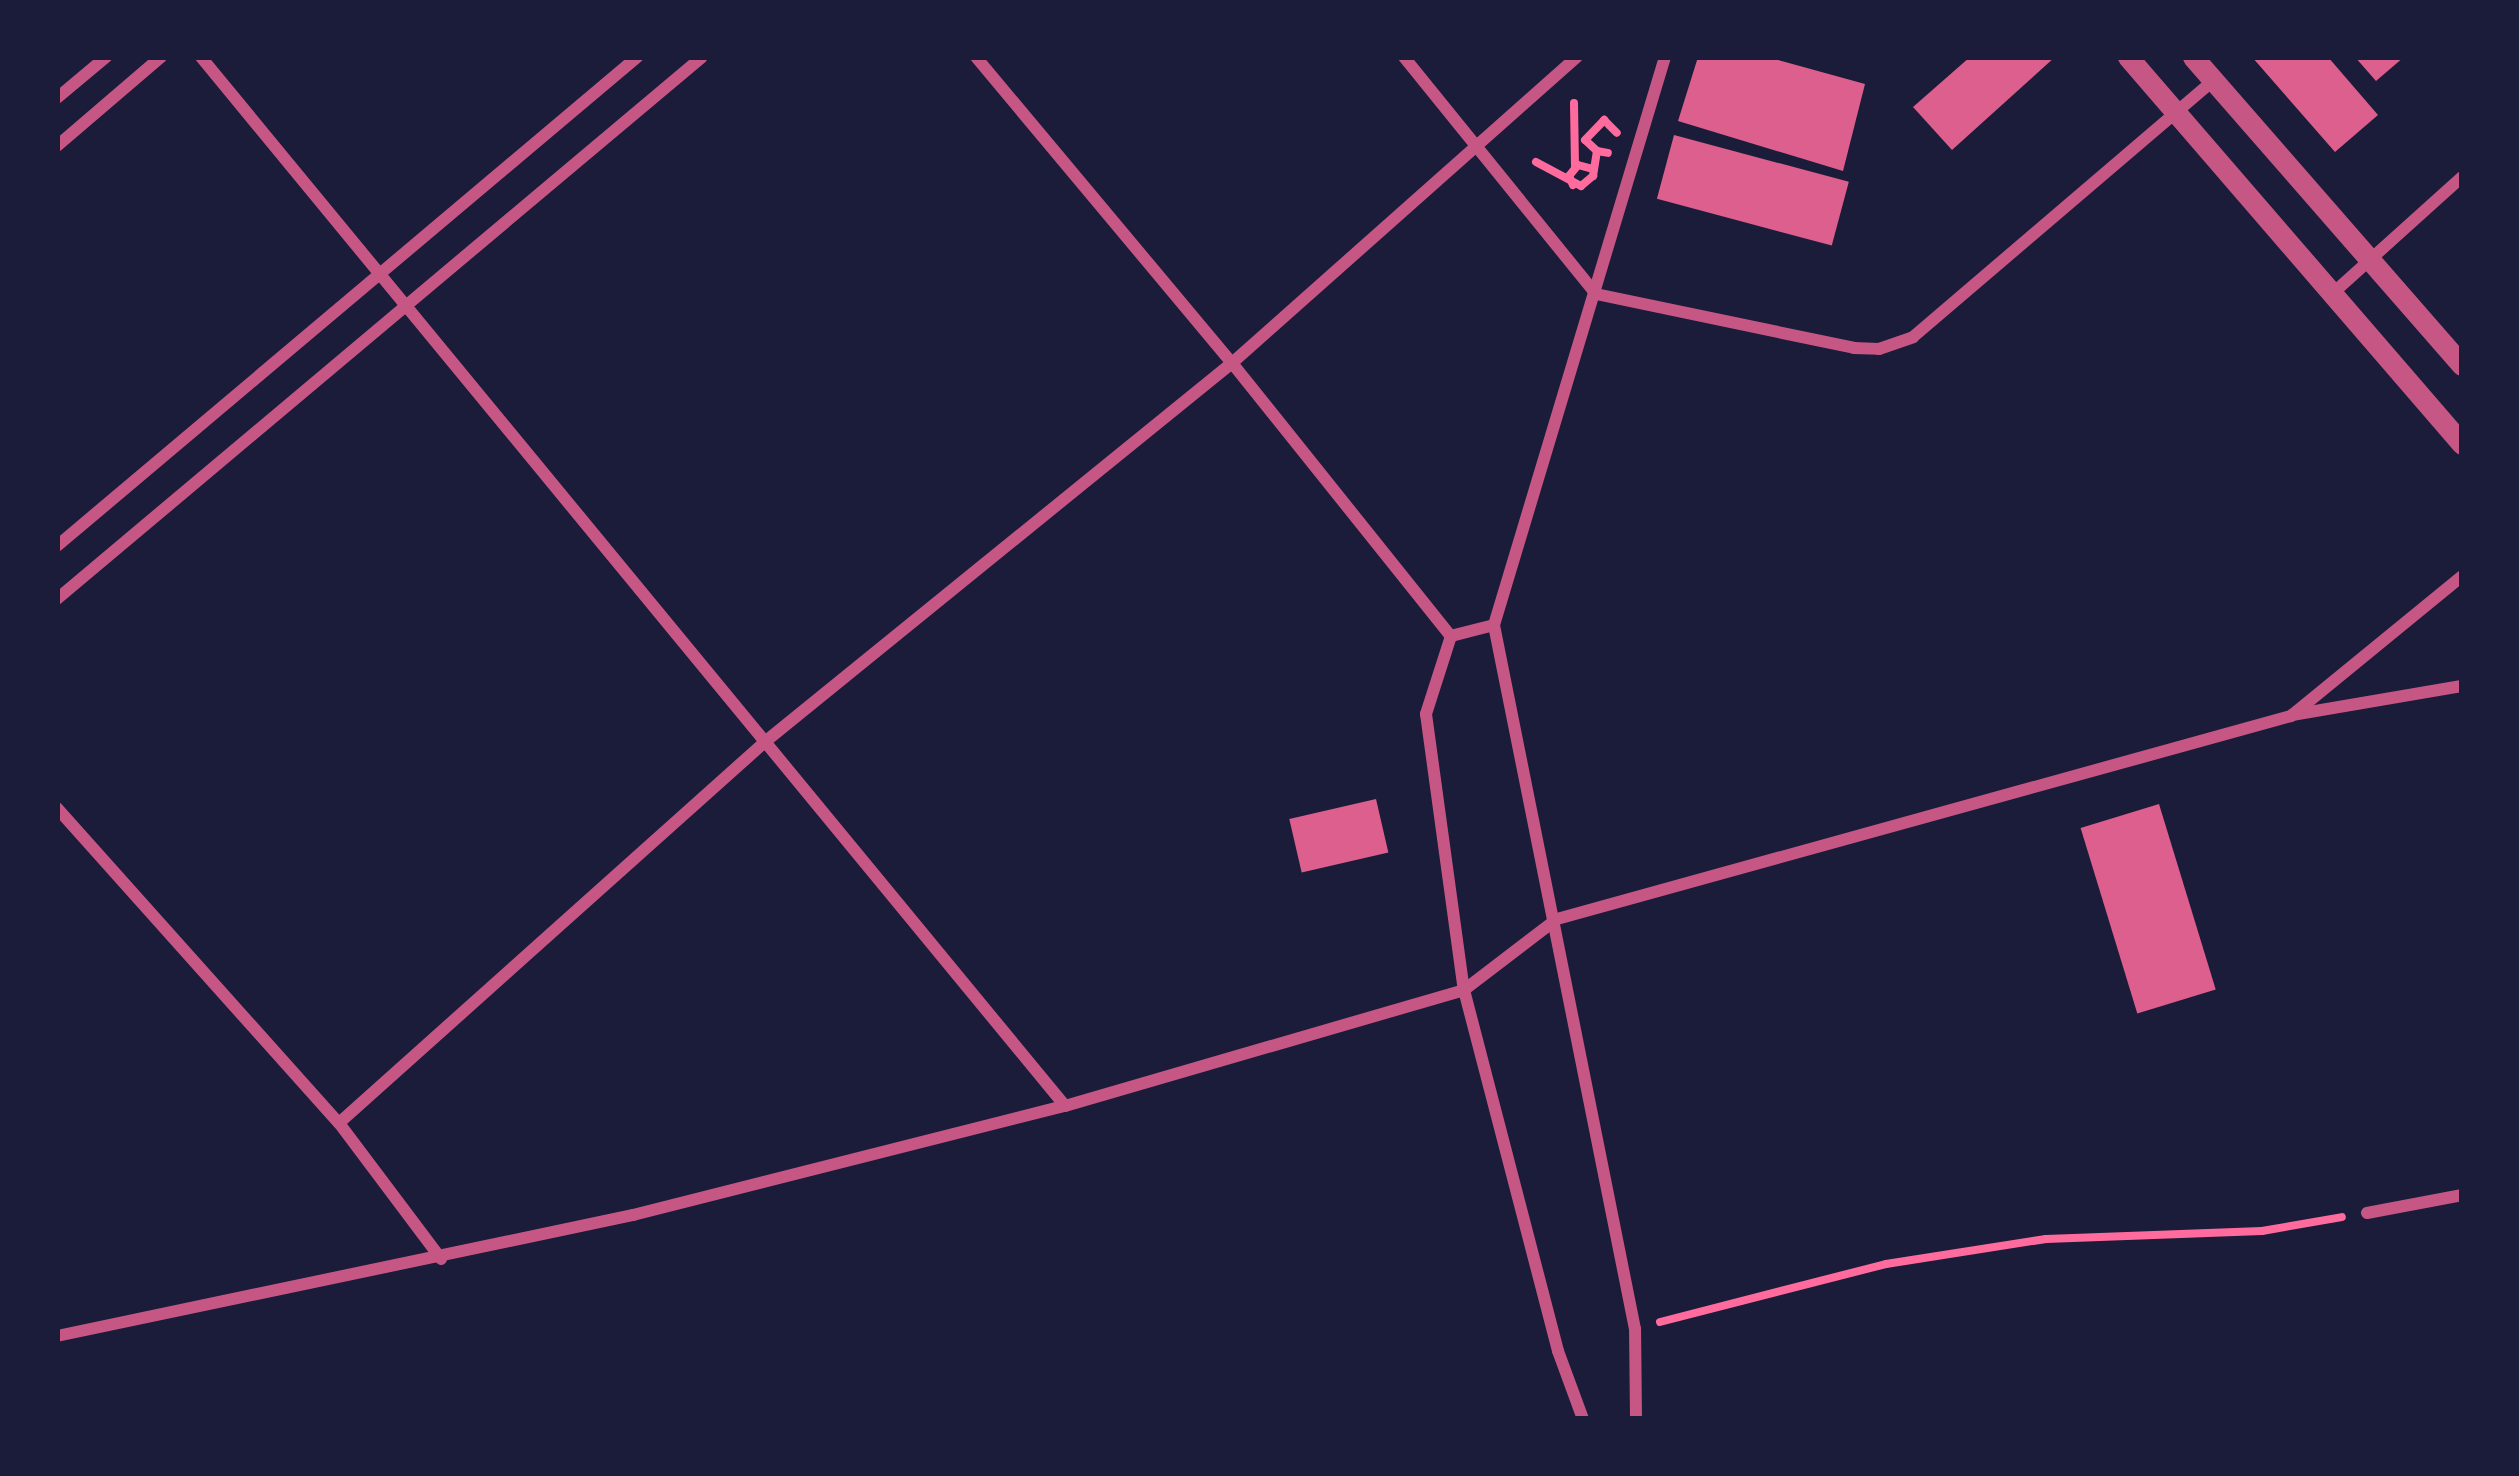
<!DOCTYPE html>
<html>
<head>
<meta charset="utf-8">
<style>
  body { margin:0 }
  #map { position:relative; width:2519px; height:1476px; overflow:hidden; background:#1b1b3a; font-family:Ubuntu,sans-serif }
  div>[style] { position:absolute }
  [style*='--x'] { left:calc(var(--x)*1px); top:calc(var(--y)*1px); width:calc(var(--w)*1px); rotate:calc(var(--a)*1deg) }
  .building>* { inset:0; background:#dd5f8e; transform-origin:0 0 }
  .path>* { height:8px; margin:-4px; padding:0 4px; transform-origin:4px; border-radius:4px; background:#ff6b9d }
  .minor>* { height:12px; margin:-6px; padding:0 6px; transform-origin:6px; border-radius:6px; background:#c65784 }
  .tertiary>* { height:21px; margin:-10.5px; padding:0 10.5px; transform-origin:10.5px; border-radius:10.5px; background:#c65784 }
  span { translate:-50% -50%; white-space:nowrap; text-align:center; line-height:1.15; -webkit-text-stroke:9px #1b1b3a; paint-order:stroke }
  .frame { position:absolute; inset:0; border:60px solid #1b1b3a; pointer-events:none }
</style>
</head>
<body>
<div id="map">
  <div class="building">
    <div style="clip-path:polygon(1698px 57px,1767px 57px,1865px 84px,1843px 171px,1678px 121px)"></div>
    <div style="clip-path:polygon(1970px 57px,2055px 57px,1952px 150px,1913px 107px)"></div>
    <div style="clip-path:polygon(2252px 57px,2328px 57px,2378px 115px,2335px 152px)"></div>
    <div style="clip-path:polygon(2355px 57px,2404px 57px,2376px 81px)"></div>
    <div style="left:1674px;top:135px;width:181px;height:66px;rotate:15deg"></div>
    <div style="left:1376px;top:799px;width:55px;height:89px;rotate:77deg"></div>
    <div style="left:2159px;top:804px;width:194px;height:82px;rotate:73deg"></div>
  </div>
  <div class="path">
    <div style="--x:1574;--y:103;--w:63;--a:89.1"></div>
    <div style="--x:1597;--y:151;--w:16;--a:-137"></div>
    <div style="--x:1585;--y:140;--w:28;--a:-46"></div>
    <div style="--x:1604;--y:120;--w:18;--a:45"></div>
    <div style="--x:1536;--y:162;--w:51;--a:28.1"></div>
    <div style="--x:1581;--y:186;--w:16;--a:-40"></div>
    <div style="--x:1593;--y:176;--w:25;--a:-81"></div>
    <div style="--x:1597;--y:151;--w:11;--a:10"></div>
    <div style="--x:1573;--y:185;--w:10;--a:-114"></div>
    <div style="--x:1569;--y:176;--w:14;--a:-51"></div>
    <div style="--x:1578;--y:165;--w:16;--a:15"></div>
    <div style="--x:1660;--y:1322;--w:233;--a:-14.4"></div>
    <div style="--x:1886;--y:1264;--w:162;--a:-8.9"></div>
    <div style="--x:2046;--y:1239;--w:216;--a:-2.1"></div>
    <div style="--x:2262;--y:1231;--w:81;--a:-9.9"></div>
  </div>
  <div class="minor">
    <div style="--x:201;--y:57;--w:1359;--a:50.52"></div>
    <div style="--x:976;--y:57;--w:399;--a:50.1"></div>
    <div style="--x:1232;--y:363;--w:350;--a:51.3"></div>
    <div style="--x:1404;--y:57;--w:305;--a:51"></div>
    <div style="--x:1596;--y:294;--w:264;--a:11.8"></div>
    <div style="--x:1854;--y:348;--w:25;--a:2"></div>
    <div style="--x:1879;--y:349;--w:36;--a:-19"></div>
    <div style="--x:1913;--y:337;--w:394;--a:-40.5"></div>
    <div style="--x:57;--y:98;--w:64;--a:-39.9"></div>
    <div style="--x:57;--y:146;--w:137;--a:-40.6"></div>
    <div style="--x:2332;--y:294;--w:175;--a:-42"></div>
    <div style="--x:57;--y:546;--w:759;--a:-40.13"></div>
    <div style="--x:57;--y:599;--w:842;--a:-40.04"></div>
    <div style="--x:1494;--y:625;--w:44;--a:165.7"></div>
    <div style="--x:1451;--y:636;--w:82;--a:107.8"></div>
    <div style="--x:1426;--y:714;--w:279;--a:82.2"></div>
    <div style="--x:1464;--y:990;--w:373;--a:75.4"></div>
    <div style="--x:1558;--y:1351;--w:72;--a:69.8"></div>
    <div style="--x:2292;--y:715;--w:172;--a:-9.7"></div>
    <div style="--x:57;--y:808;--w:423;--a:48.2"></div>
    <div style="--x:339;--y:1123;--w:170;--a:53.1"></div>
    <div style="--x:339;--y:1123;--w:573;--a:-41.82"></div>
    <div style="--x:766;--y:741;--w:600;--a:-39.05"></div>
    <div style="--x:1232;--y:363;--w:461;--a:-41.6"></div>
    <div style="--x:2367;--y:1213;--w:97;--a:-10.7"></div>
    <div style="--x:57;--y:1336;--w:589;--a:-11.86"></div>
    <div style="--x:633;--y:1215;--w:446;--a:-14.2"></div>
    <div style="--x:1065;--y:1106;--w:416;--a:-16.2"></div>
    <div style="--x:1464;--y:990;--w:117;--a:-37.4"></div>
    <div style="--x:1557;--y:919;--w:762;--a:-15.46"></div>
    <div style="--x:2291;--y:716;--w:221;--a:-39.3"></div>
    <div style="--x:1636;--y:1419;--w:90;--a:-90.6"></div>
    <div style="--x:1635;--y:1329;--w:718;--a:-101.33"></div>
    <div style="--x:1494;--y:625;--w:593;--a:-73.25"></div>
  </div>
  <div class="tertiary">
    <div style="--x:2128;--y:57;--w:511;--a:49.2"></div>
    <div style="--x:2193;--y:57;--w:409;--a:48.9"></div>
  </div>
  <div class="frame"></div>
</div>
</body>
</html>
